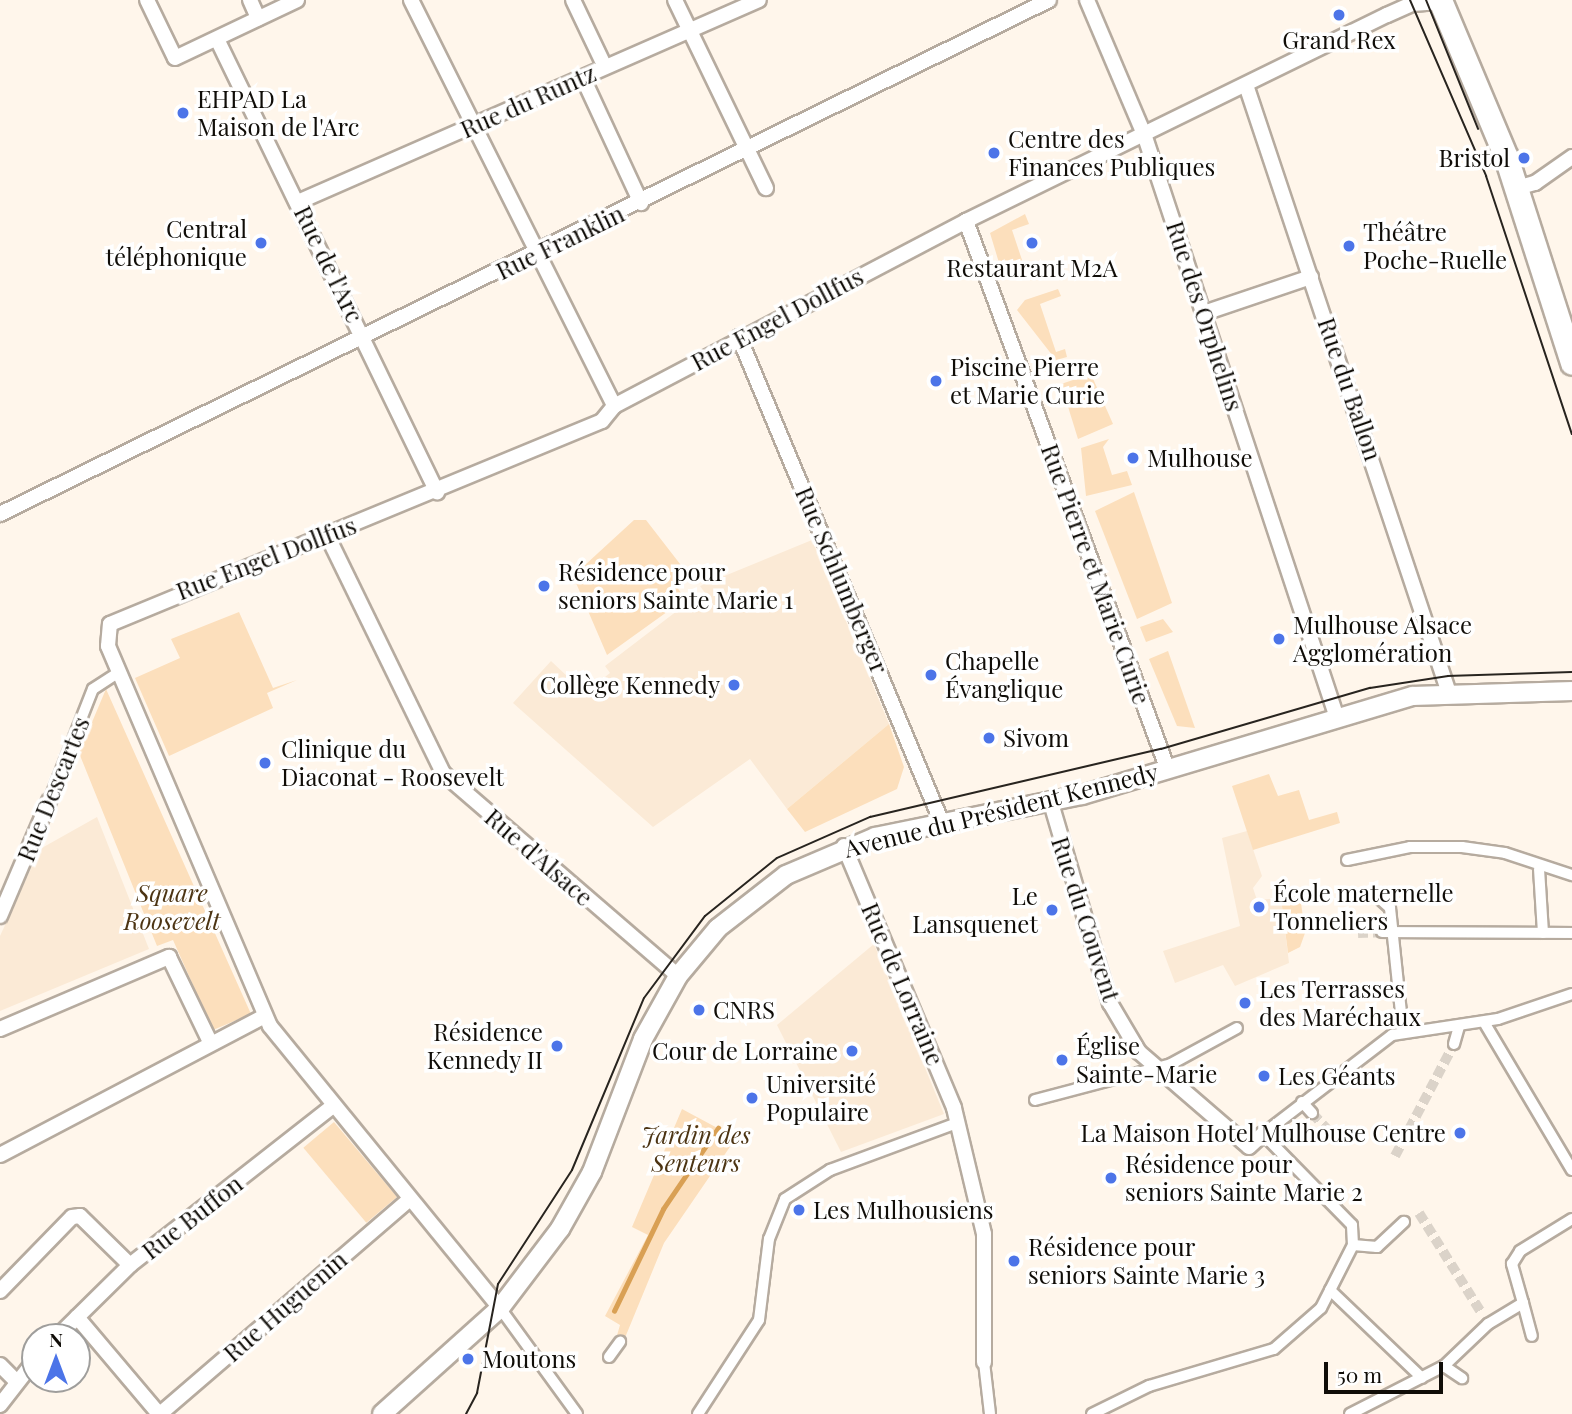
<!DOCTYPE html>
<html>
<head>
<meta charset="utf-8">
<style>
  body { margin:0 }
  #map { position:relative; width:1572px; height:1414px; overflow:hidden; background:#fff6eb; font-family:"Playfair Display",serif }
  div>[style] { position:absolute }
  [style*='--x'] { left:calc(var(--x)*1px); top:calc(var(--y)*1px); width:calc(var(--w)*1px); rotate:calc(var(--a)*1deg) }
  .built>* { inset:0; background:#fbead6 }
  .green>* { inset:0; background:#fcdfbc; transform-origin:0 0 }
  .stream>* { height:4.5px; margin:-2.25px; padding:0 2.25px; transform-origin:2.25px; border-radius:2.25px; background:#d9a054 }
  .pedestrian-tunnel>* { height:10px; margin-top:-5px; transform-origin:0; background:repeating-linear-gradient(90deg,#dbd3c9 0 10px,transparent 0 15px) }
  .roads { filter:drop-shadow(2px 0 #b6ab9f) drop-shadow(-2px 0 #b6ab9f) drop-shadow(0 2px #b6ab9f) drop-shadow(0 -2px #b6ab9f) }
  .pedestrian>* { height:10px; margin:-5px; padding:0 5px; transform-origin:5px; border-radius:5px; background:#fff }
  .minor>* { height:14px; margin:-7px; padding:0 7px; transform-origin:7px; border-radius:7px; background:#fff }
  .tertiary>* { height:18px; margin:-9px; padding:0 9px; transform-origin:9px; border-radius:9px; background:#fff }
  .primary>* { height:23px; margin:-11.5px; padding:0 11.5px; transform-origin:11.5px; border-radius:11.5px; background:#fff }
  .tram>* { height:2px; margin:-1px; padding:0 1px; transform-origin:1px; border-radius:1px; background:#28241f }
  .dots>* { width:19px; height:19px; translate:-50% -50%; box-sizing:border-box; border:4px solid #fff; border-radius:50% }
  span { translate:-50% -50%; white-space:nowrap; text-align:center; line-height:1.15; -webkit-text-stroke:7px #fff; paint-order:stroke }
  .poi-label { font-size:24px; color:#100d08 }
  .left { translate:0 -50%; text-align:left }
  .right { translate:-100% -50%; text-align:right }
  .street-label { font-size:24px; color:#100d08 }
  .park-label { font-size:24px; color:#4c3413; font-style:italic }
  .north { position:absolute; left:21px; top:1323px; width:70px; height:70px; box-sizing:border-box; background:#fff; border:2px solid #9f9e9c; border-radius:50%; rotate:0deg; font-size:19px; font-weight:700; line-height:28px; text-align:center; color:#100d08 }
  .north::after { content:''; display:block; margin:auto; width:24px; height:32px; background:#4c74e8; clip-path:polygon(50% 0,100% 100%,50% 72%,0 100%) }
  .scale { position:absolute; left:1324px; top:1362px; width:119px; height:32px; box-sizing:border-box; border:4px solid #100d08; border-top:0; padding-left:9px; font-size:21px; line-height:24px; white-space:nowrap; color:#100d08; -webkit-text-stroke:5px #fff; paint-order:stroke }
</style>
</head>
<body>
<div id="map">
  <div class="built">
    <div style="clip-path:polygon(812px 540px,889px 724px,787px 809px,750px 759px,653px 827px,513px 703px,551px 661px,585px 693px,610px 673px,605px 666px,690px 601px,695px 607px,708px 597px,700px 586px)"></div>
    <div style="clip-path:polygon(97px 817px,149px 949px,0 1011px,0 936px,40px 849px)"></div>
    <div style="clip-path:polygon(1247px 831px,1262px 876px,1253px 888px,1257px 900px,1281px 898px,1289px 963px,1235px 986px,1223px 965px,1175px 983px,1163px 951px,1240px 926px,1222px 838px)"></div>
    <div style="clip-path:polygon(874px 944px,944px 1114px,841px 1152px,777px 1025px)"></div>
  </div>
  <div class="green">
    <div style="clip-path:polygon(1025px 214px,1029px 224px,1012px 230px,1025px 269px,1003px 276px,990px 233px)"></div>
    <div style="clip-path:polygon(1058px 289px,1061px 296px,1040px 304px,1056px 352px,1065px 349px,1067px 357px,1056px 360px,1017px 310px,1025px 300px)"></div>
    <div style="clip-path:polygon(1091px 374px,1113px 424px,1078px 439px,1061px 384px)"></div>
    <div style="clip-path:polygon(1109px 439px,1103px 447px,1112px 475px,1127px 471px,1132px 485px,1086px 496px,1081px 448px)"></div>
    <div style="clip-path:polygon(1134px 492px,1172px 603px,1137px 619px,1095px 511px)"></div>
    <div style="clip-path:polygon(634px 520px,646px 520px,687px 573px,673px 581px,685px 599px,607px 655px,573px 576px)"></div>
    <div style="clip-path:polygon(239px 612px,273px 688px,297px 680px,267px 693px,273px 708px,169px 756px,135px 678px,180px 658px,171px 639px)"></div>
    <div style="clip-path:polygon(1163px 619px,1173px 632px,1146px 642px,1140px 627px)"></div>
    <div style="clip-path:polygon(1168px 651px,1195px 728px,1177px 726px,1149px 659px)"></div>
    <div style="clip-path:polygon(106px 689px,251px 1014px,213px 1030px,173px 940px,157px 946px,79px 753px)"></div>
    <div style="clip-path:polygon(889px 724px,904px 767px,897px 789px,805px 832px,787px 809px)"></div>
    <div style="clip-path:polygon(1269px 774px,1278px 796px,1299px 790px,1309px 820px,1337px 812px,1340px 823px,1253px 850px,1232px 786px)"></div>
    <div style="clip-path:polygon(1300px 895px,1305px 933px,1300px 947px,1288px 953px,1281px 898px)"></div>
    <div style="clip-path:polygon(682px 1109px,736px 1138px,664px 1243px,622px 1345px,616px 1339px,620px 1325px,605px 1316px,648px 1235px,632px 1227px)"></div>
    <div style="left:334px;top:1122px;width:98px;height:40px;rotate:50deg"></div>
  </div>
  <div class="stream">
    <div style="--x:614;--y:1311;--w:113;--a:-64.3"></div>
    <div style="--x:663;--y:1209;--w:98;--a:-55.8"></div>
  </div>
  <div class="pedestrian-tunnel">
    <div style="--x:1358;--y:933;--w:24;--a:-2"></div>
    <div style="--x:1312;--y:1113;--w:33;--a:47"></div>
    <div style="--x:1395;--y:1156;--w:127;--a:-62.2"></div>
    <div style="--x:1419;--y:1213;--w:119;--a:58"></div>
  </div>
  <div class="roads">
    <div class="pedestrian">
      <div style="--x:49;--y:801;--w:120;--a:-68.6"></div>
      <div style="--x:93;--y:689;--w:31;--a:-33"></div>
      <div style="--x:1347;--y:860;--w:64;--a:-11.7"></div>
      <div style="--x:1410;--y:847;--w:52;--a:0"></div>
      <div style="--x:1462;--y:847;--w:43;--a:7.9"></div>
      <div style="--x:1505;--y:853;--w:71;--a:18.2"></div>
      <div style="--x:1539;--y:869;--w:64;--a:86.4"></div>
      <div style="--x:1379;--y:898;--w:15;--a:42"></div>
      <div style="--x:1390;--y:908;--w:124;--a:84"></div>
      <div style="--x:1382;--y:932;--w:190;--a:0.3"></div>
      <div style="--x:1484;--y:1022;--w:172;--a:59.3"></div>
      <div style="--x:1454;--y:1044;--w:19;--a:-74"></div>
      <div style="--x:1035;--y:1100;--w:141;--a:-14.8"></div>
      <div style="--x:1171;--y:1064;--w:75;--a:-28.6"></div>
      <div style="--x:1302;--y:1102;--w:15;--a:48"></div>
      <div style="--x:1353;--y:1245;--w:24;--a:5"></div>
      <div style="--x:1377;--y:1247;--w:37;--a:-43"></div>
      <div style="--x:1330;--y:1290;--w:127;--a:43.7"></div>
      <div style="--x:1523;--y:1303;--w:34;--a:75"></div>
      <div style="--x:500;--y:1308;--w:131;--a:54"></div>
      <div style="--x:609;--y:1357;--w:19;--a:-54"></div>
      <div style="--x:984;--y:1362;--w:52;--a:83.4"></div>
      <div style="--x:1444;--y:1366;--w:22;--a:34"></div>
      <div style="--x:698;--y:1414;--w:112;--a:-57"></div>
      <div style="--x:759;--y:1320;--w:82;--a:-83"></div>
      <div style="--x:769;--y:1239;--w:43;--a:-68.2"></div>
      <div style="--x:785;--y:1199;--w:54;--a:-32.8"></div>
      <div style="--x:830;--y:1170;--w:135;--a:-20.3"></div>
      <div style="--x:1092;--y:1414;--w:64;--a:-26.2"></div>
      <div style="--x:1149;--y:1386;--w:130;--a:-16.5"></div>
      <div style="--x:1274;--y:1349;--w:62;--a:-41.1"></div>
      <div style="--x:1321;--y:1308;--w:71;--a:-63.1"></div>
      <div style="--x:1353;--y:1245;--w:20;--a:-93"></div>
      <div style="--x:1352;--y:1225;--w:127;--a:-134.4"></div>
      <div style="--x:1263;--y:1134;--w:163;--a:-37.5"></div>
      <div style="--x:1392;--y:1035;--w:107;--a:-8.6"></div>
      <div style="--x:1498;--y:1019;--w:78;--a:-18.7"></div>
      <div style="--x:1350;--y:1414;--w:106;--a:-27.1"></div>
      <div style="--x:1444;--y:1366;--w:61;--a:-43.7"></div>
      <div style="--x:1488;--y:1324;--w:41;--a:-31"></div>
      <div style="--x:1523;--y:1303;--w:41;--a:-105.8"></div>
      <div style="--x:1512;--y:1264;--w:15;--a:-58"></div>
      <div style="--x:1520;--y:1251;--w:61;--a:-31.6"></div>
    </div>
    <div class="minor">
      <div style="--x:147;--y:0;--w:64;--a:64.2"></div>
      <div style="--x:175;--y:58;--w:135;--a:-25.4"></div>
      <div style="--x:250;--y:0;--w:20;--a:66"></div>
      <div style="--x:411;--y:0;--w:454;--a:63.4"></div>
      <div style="--x:573;--y:0;--w:74;--a:64.5"></div>
      <div style="--x:675;--y:0;--w:209;--a:64.2"></div>
      <div style="--x:1087;--y:0;--w:146;--a:67"></div>
      <div style="--x:1144;--y:134;--w:612;--a:71.71"></div>
      <div style="--x:217;--y:39;--w:504;--a:64.1"></div>
      <div style="--x:583;--y:78;--w:138;--a:65.1"></div>
      <div style="--x:1246;--y:85;--w:641;--a:71.54"></div>
      <div style="--x:1517;--y:188;--w:19;--a:-16"></div>
      <div style="--x:1535;--y:183;--w:45;--a:-35.1"></div>
      <div style="--x:298;--y:202;--w:503;--a:-23.66"></div>
      <div style="--x:966;--y:221;--w:585;--a:69.8"></div>
      <div style="--x:1204;--y:313;--w:113;--a:-18.6"></div>
      <div style="--x:739;--y:337;--w:527;--a:67.33"></div>
      <div style="--x:0;--y:514;--w:1168;--a:-26.1"></div>
      <div style="--x:327;--y:535;--w:265;--a:64"></div>
      <div style="--x:443;--y:773;--w:311;--a:40.8"></div>
      <div style="--x:1051;--y:803;--w:209;--a:73.6"></div>
      <div style="--x:1110;--y:1003;--w:57;--a:59.4"></div>
      <div style="--x:1139;--y:1052;--w:145;--a:40.8"></div>
      <div style="--x:1249;--y:1147;--w:19;--a:-43"></div>
      <div style="--x:844;--y:846;--w:284;--a:67.2"></div>
      <div style="--x:954;--y:1108;--w:130;--a:76.6"></div>
      <div style="--x:984;--y:1234;--w:128;--a:90"></div>
      <div style="--x:0;--y:916;--w:125;--a:-66.9"></div>
      <div style="--x:0;--y:1029;--w:184;--a:-23.1"></div>
      <div style="--x:169;--y:957;--w:94;--a:64.2"></div>
      <div style="--x:0;--y:1155;--w:299;--a:-27.7"></div>
      <div style="--x:0;--y:1291;--w:103;--a:-45.8"></div>
      <div style="--x:72;--y:1217;--w:8;--a:-7"></div>
      <div style="--x:80;--y:1216;--w:70;--a:44.4"></div>
      <div style="--x:500;--y:1308;--w:364;--a:-129.2"></div>
      <div style="--x:270;--y:1026;--w:413;--a:-113.1"></div>
      <div style="--x:108;--y:646;--w:22;--a:-85"></div>
      <div style="--x:110;--y:624;--w:532;--a:-22.42"></div>
      <div style="--x:602;--y:421;--w:19;--a:-51"></div>
      <div style="--x:614;--y:406;--w:398;--a:-27.7"></div>
      <div style="--x:966;--y:221;--w:469;--a:-26.1"></div>
      <div style="--x:1387;--y:15;--w:27;--a:-24"></div>
      <div style="--x:1412;--y:4;--w:29;--a:-4"></div>
      <div style="--x:77;--y:1317;--w:127;--a:49.8"></div>
      <div style="--x:57;--y:1337;--w:103;--a:-44.6"></div>
      <div style="--x:130;--y:1265;--w:259;--a:-38.1"></div>
      <div style="--x:0;--y:1365;--w:21;--a:45"></div>
      <div style="--x:0;--y:1405;--w:57;--a:-52.1"></div>
      <div style="--x:160;--y:1414;--w:330;--a:-40.7"></div>
    </div>
    <div class="tertiary">
      <div style="--x:382;--y:1414;--w:159;--a:-41.9"></div>
      <div style="--x:500;--y:1308;--w:99;--a:-52.8"></div>
      <div style="--x:560;--y:1229;--w:65;--a:-60.7"></div>
      <div style="--x:592;--y:1172;--w:142;--a:-69"></div>
      <div style="--x:643;--y:1039;--w:72;--a:-60.9"></div>
      <div style="--x:678;--y:976;--w:62;--a:-50.2"></div>
      <div style="--x:718;--y:928;--w:86;--a:-37.9"></div>
      <div style="--x:786;--y:875;--w:97;--a:-23.1"></div>
      <div style="--x:875;--y:837;--w:211;--a:-11.5"></div>
      <div style="--x:1082;--y:795;--w:345;--a:-16.7"></div>
      <div style="--x:1413;--y:696;--w:159;--a:-1.8"></div>
    </div>
    <div class="primary">
      <div style="--x:1440;--y:0;--w:170;--a:67.2"></div>
      <div style="--x:1506;--y:157;--w:216;--a:72.2"></div>
    </div>
  </div>
  <div class="tram">
    <div style="--x:1410;--y:0;--w:192;--a:66.6"></div>
    <div style="--x:1486;--y:176;--w:272;--a:71.6"></div>
    <div style="--x:1426;--y:0;--w:139;--a:68"></div>
    <div style="--x:466;--y:1414;--w:24;--a:-62"></div>
    <div style="--x:477;--y:1393;--w:111;--a:-79.1"></div>
    <div style="--x:498;--y:1284;--w:136;--a:-57"></div>
    <div style="--x:572;--y:1170;--w:186;--a:-67.3"></div>
    <div style="--x:644;--y:998;--w:102;--a:-53.4"></div>
    <div style="--x:705;--y:916;--w:92;--a:-38.9"></div>
    <div style="--x:777;--y:858;--w:102;--a:-23.8"></div>
    <div style="--x:870;--y:817;--w:299;--a:-13.2"></div>
    <div style="--x:1161;--y:749;--w:218;--a:-16.3"></div>
    <div style="--x:1370;--y:688;--w:79;--a:-8.7"></div>
    <div style="--x:1448;--y:676;--w:124;--a:-1.8"></div>
  </div>
  <div class="dots">
    <div style="left:1339px;top:15px;background:#4c74e8"></div>
    <div style="left:183px;top:113px;background:#4c74e8"></div>
    <div style="left:994px;top:153px;background:#4c74e8"></div>
    <div style="left:1524px;top:158px;background:#4c74e8"></div>
    <div style="left:261px;top:243px;background:#4c74e8"></div>
    <div style="left:1032px;top:243px;background:#4c74e8"></div>
    <div style="left:1349px;top:246px;background:#4c74e8"></div>
    <div style="left:936px;top:381px;background:#4c74e8"></div>
    <div style="left:1133px;top:458px;background:#4c74e8"></div>
    <div style="left:544px;top:586px;background:#4c74e8"></div>
    <div style="left:1279px;top:639px;background:#4c74e8"></div>
    <div style="left:931px;top:675px;background:#4c74e8"></div>
    <div style="left:734px;top:685px;background:#4c74e8"></div>
    <div style="left:989px;top:738px;background:#4c74e8"></div>
    <div style="left:265px;top:763px;background:#4c74e8"></div>
    <div style="left:1259px;top:907px;background:#4c74e8"></div>
    <div style="left:1052px;top:910px;background:#4c74e8"></div>
    <div style="left:1245px;top:1003px;background:#4c74e8"></div>
    <div style="left:699px;top:1010px;background:#4c74e8"></div>
    <div style="left:557px;top:1046px;background:#4c74e8"></div>
    <div style="left:852px;top:1051px;background:#4c74e8"></div>
    <div style="left:1062px;top:1060px;background:#4c74e8"></div>
    <div style="left:1264px;top:1076px;background:#4c74e8"></div>
    <div style="left:752px;top:1098px;background:#4c74e8"></div>
    <div style="left:1460px;top:1133px;background:#4c74e8"></div>
    <div style="left:1111px;top:1178px;background:#4c74e8"></div>
    <div style="left:799px;top:1210px;background:#4c74e8"></div>
    <div style="left:1014px;top:1261px;background:#4c74e8"></div>
    <div style="left:468px;top:1359px;background:#4c74e8"></div>
  </div>
  <div class="poi-label">
    <span style="left:1339px;top:40px">Grand Rex</span>
    <span class="left" style="left:197px;top:113px">EHPAD La<br>Maison de l'Arc</span>
    <span class="left" style="left:1008px;top:153px">Centre des<br>Finances Publiques</span>
    <span class="right" style="left:1510px;top:158px">Bristol</span>
    <span class="right" style="left:247px;top:243px">Central<br>téléphonique</span>
    <span class="left" style="left:1363px;top:246px">Théâtre<br>Poche-Ruelle</span>
    <span style="left:1032px;top:268px">Restaurant M2A</span>
    <span class="left" style="left:950px;top:381px">Piscine Pierre<br>et Marie Curie</span>
    <span class="left" style="left:1147px;top:458px">Mulhouse</span>
    <span class="left" style="left:558px;top:586px">Résidence pour<br>seniors Sainte Marie 1</span>
    <span class="left" style="left:1293px;top:639px">Mulhouse Alsace<br>Agglomération</span>
    <span class="left" style="left:945px;top:675px">Chapelle<br>Évanglique</span>
    <span class="right" style="left:720px;top:685px">Collège Kennedy</span>
    <span class="left" style="left:1003px;top:738px">Sivom</span>
    <span class="left" style="left:281px;top:763px">Clinique du<br>Diaconat - Roosevelt</span>
    <span class="left" style="left:1273px;top:907px">École maternelle<br>Tonneliers</span>
    <span class="right" style="left:1038px;top:910px">Le<br>Lansquenet</span>
    <span class="left" style="left:1259px;top:1003px">Les Terrasses<br>des Maréchaux</span>
    <span class="left" style="left:713px;top:1010px">CNRS</span>
    <span class="right" style="left:543px;top:1046px">Résidence<br>Kennedy II</span>
    <span class="left" style="left:1076px;top:1060px">Église<br>Sainte-Marie</span>
    <span class="right" style="left:838px;top:1051px">Cour de Lorraine</span>
    <span class="left" style="left:1278px;top:1076px">Les Géants</span>
    <span class="left" style="left:766px;top:1098px">Université<br>Populaire</span>
    <span class="right" style="left:1446px;top:1133px">La Maison Hotel Mulhouse Centre</span>
    <span class="left" style="left:1125px;top:1178px">Résidence pour<br>seniors Sainte Marie 2</span>
    <span class="left" style="left:813px;top:1210px">Les Mulhousiens</span>
    <span class="left" style="left:1028px;top:1261px">Résidence pour<br>seniors Sainte Marie 3</span>
    <span class="left" style="left:482px;top:1359px">Moutons</span>
  </div>
  <div class="street-label">
    <span style="left:528px;top:101px;rotate:-24deg">Rue du Runtz</span>
    <span style="left:560px;top:242px;rotate:-26deg">Rue Franklin</span>
    <span style="left:329px;top:264px;rotate:64deg">Rue de l'Arc</span>
    <span style="left:1205px;top:316px;rotate:72deg">Rue des Orphelins</span>
    <span style="left:777px;top:319px;rotate:-28deg">Rue Engel Dollfus</span>
    <span style="left:1350px;top:389px;rotate:71deg">Rue du Ballon</span>
    <span style="left:266px;top:558px;rotate:-21deg">Rue Engel Dollfus</span>
    <span style="left:1096px;top:574px;rotate:70deg">Rue Pierre et Marie Curie</span>
    <span style="left:842px;top:580px;rotate:67deg">Rue Schlumberger</span>
    <span style="left:53px;top:789px;rotate:-68deg">Rue Descartes</span>
    <span style="left:1001px;top:810px;rotate:-14deg">Avenue du Président Kennedy</span>
    <span style="left:539px;top:857px;rotate:41deg">Rue d'Alsace</span>
    <span style="left:1086px;top:919px;rotate:72deg">Rue du Couvent</span>
    <span style="left:903px;top:984px;rotate:67deg">Rue de Lorraine</span>
    <span style="left:192px;top:1217px;rotate:-38deg">Rue Buffon</span>
    <span style="left:285px;top:1306px;rotate:-41deg">Rue Huguenin</span>
  </div>
  <div class="park-label">
    <span style="left:172px;top:907px">Square<br>Roosevelt</span>
    <span style="left:696px;top:1149px">Jardin des<br>Senteurs</span>
  </div>
  <div class="north">N</div>
  <div class="scale">50 m</div>
</div>
</body>
</html>
